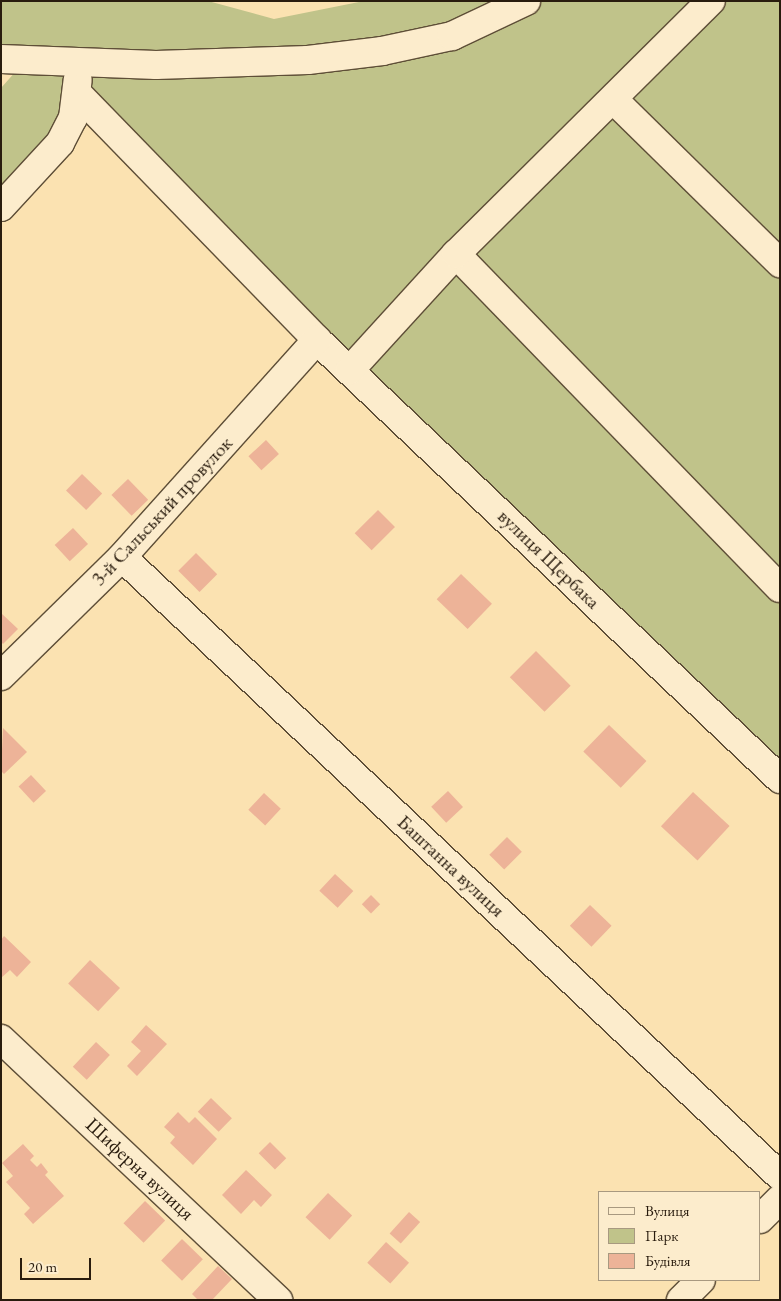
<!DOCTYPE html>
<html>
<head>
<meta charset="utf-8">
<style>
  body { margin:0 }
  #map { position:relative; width:781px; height:1301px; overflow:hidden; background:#fbe2b1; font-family:"EB Garamond",serif }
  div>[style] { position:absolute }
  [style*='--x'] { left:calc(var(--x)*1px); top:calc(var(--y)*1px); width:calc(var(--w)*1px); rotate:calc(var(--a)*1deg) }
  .green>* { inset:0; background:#c0c38a }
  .building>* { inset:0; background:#edb398; transform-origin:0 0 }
  .roads { filter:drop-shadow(1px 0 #5e4e37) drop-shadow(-1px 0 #5e4e37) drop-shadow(0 1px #5e4e37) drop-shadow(0 -1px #5e4e37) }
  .minor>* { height:28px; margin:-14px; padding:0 14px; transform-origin:14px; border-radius:14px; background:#fceccc }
  .tertiary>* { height:28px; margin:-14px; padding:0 14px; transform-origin:14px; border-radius:14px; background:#fceccc }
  span { translate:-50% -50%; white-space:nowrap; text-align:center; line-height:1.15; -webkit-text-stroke:4px #fceccc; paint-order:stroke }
  .street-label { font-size:20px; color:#291c0e }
  .frame { position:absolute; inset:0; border:2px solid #291c0e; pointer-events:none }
  .legend { position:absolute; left:598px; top:1191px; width:162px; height:90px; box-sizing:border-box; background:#fceccc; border:1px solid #a89980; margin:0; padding:6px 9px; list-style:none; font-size:15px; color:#291c0e }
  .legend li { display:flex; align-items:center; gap:10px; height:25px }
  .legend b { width:25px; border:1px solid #a89980 }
  .scale { position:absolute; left:20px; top:1258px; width:71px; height:22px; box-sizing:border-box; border:2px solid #291c0e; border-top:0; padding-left:6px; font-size:15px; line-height:18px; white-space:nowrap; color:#291c0e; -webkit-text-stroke:4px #fceccc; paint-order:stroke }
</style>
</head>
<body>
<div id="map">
  <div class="green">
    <div style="clip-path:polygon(1px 1px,208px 1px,274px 19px,364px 1px,780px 1px,780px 779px,79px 96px,1px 207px,1px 88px,25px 61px,1px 59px)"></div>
  </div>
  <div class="building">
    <div style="left:266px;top:440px;width:19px;height:24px;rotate:47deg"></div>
    <div style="left:82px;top:474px;width:28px;height:23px;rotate:44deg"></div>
    <div style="left:128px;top:479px;width:29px;height:23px;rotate:46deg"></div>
    <div style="left:378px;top:510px;width:24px;height:33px;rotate:45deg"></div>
    <div style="left:73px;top:528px;width:22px;height:25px;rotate:47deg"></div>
    <div style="left:196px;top:553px;width:30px;height:25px;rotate:45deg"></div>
    <div style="left:461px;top:574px;width:43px;height:35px;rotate:44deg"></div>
    <div style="clip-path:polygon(1px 613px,18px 629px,3px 644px,1px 642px)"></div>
    <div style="left:536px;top:651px;width:49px;height:37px;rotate:45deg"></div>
    <div style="left:609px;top:725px;width:52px;height:37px;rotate:44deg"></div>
    <div style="clip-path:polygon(3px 728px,27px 752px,4px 774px,1px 771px)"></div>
    <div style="left:31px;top:775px;width:22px;height:17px;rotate:47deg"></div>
    <div style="left:448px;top:791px;width:22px;height:23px;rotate:47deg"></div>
    <div style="left:693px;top:792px;width:50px;height:47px;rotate:43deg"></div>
    <div style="left:264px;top:793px;width:23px;height:23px;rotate:43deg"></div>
    <div style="left:507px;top:837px;width:21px;height:25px;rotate:45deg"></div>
    <div style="left:335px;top:874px;width:25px;height:23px;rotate:43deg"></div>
    <div style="left:371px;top:895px;width:13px;height:13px;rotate:45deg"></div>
    <div style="left:590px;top:905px;width:30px;height:29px;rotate:44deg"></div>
    <div style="clip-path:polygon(4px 936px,31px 962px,17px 977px,10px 970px,1px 978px,1px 940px)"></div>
    <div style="left:90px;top:960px;width:41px;height:32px;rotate:43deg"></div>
    <div style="clip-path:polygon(146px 1025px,167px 1044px,137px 1076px,127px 1066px,141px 1051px,131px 1042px)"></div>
    <div style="left:96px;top:1042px;width:19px;height:34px;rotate:43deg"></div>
    <div style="left:211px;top:1098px;width:29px;height:19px;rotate:44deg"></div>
    <div style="clip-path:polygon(178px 1112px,189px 1123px,195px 1117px,217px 1139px,193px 1165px,170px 1143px,175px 1137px,164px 1127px)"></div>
    <div style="left:270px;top:1142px;width:23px;height:16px;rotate:45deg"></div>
    <div style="clip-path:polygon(23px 1144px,34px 1156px,30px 1160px,37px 1167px,41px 1163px,48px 1172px,45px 1175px,64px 1196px,33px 1224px,24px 1214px,30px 1208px,6px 1182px,13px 1176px,2px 1163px)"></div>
    <div style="clip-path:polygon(246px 1170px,272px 1195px,261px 1207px,254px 1200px,241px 1214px,222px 1195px)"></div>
    <div style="left:328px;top:1193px;width:33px;height:33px;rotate:43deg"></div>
    <div style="left:145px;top:1201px;width:28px;height:31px;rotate:44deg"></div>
    <div style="left:409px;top:1212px;width:15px;height:29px;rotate:42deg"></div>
    <div style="left:182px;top:1239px;width:29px;height:30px;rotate:44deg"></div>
    <div style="left:386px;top:1242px;width:31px;height:28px;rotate:42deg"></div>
    <div style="clip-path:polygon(218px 1266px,232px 1279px,212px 1300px,198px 1300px,192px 1294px)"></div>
  </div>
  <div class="roads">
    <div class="minor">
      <div style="--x:79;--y:95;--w:342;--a:45.8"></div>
      <div style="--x:317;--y:340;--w:638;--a:43.48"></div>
      <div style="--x:614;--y:100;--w:233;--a:44.5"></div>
      <div style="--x:1;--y:207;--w:87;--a:-47.3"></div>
      <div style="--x:60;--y:143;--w:28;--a:-63"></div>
      <div style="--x:73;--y:118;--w:38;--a:-83"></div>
      <div style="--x:456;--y:254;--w:465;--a:45.9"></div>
      <div style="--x:350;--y:370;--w:157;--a:-47.6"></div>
      <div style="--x:456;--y:254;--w:359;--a:-44.8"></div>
      <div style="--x:122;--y:557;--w:903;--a:43.25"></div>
      <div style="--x:1;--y:676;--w:170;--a:-44.5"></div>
      <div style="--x:122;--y:557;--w:292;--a:-48.1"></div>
      <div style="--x:1;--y:1039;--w:381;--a:43.3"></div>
      <div style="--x:760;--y:1219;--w:28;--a:-45"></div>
      <div style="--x:681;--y:1300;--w:28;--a:-45"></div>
    </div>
    <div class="tertiary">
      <div style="--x:1;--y:59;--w:155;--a:2.2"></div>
      <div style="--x:156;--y:65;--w:152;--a:-1.9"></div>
      <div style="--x:308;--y:60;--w:75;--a:-6.9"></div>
      <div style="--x:382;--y:51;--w:72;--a:-12.1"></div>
      <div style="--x:452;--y:36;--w:82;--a:-25.3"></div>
    </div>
  </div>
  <div class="street-label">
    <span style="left:162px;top:511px;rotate:-47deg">3-й Сальський провулок</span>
    <span style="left:549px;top:559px;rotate:44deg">вулиця Щербака</span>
    <span style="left:451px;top:866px;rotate:43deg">Баштанна вулиця</span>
    <span style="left:140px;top:1169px;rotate:43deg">Шиферна вулиця</span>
  </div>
  <div class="frame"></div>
  <ul class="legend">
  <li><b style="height:6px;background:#fceccc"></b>Вулиця</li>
  <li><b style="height:14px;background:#c0c38a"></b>Парк</li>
  <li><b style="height:14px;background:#edb398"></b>Будівля</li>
  </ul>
  <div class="scale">20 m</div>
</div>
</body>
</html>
